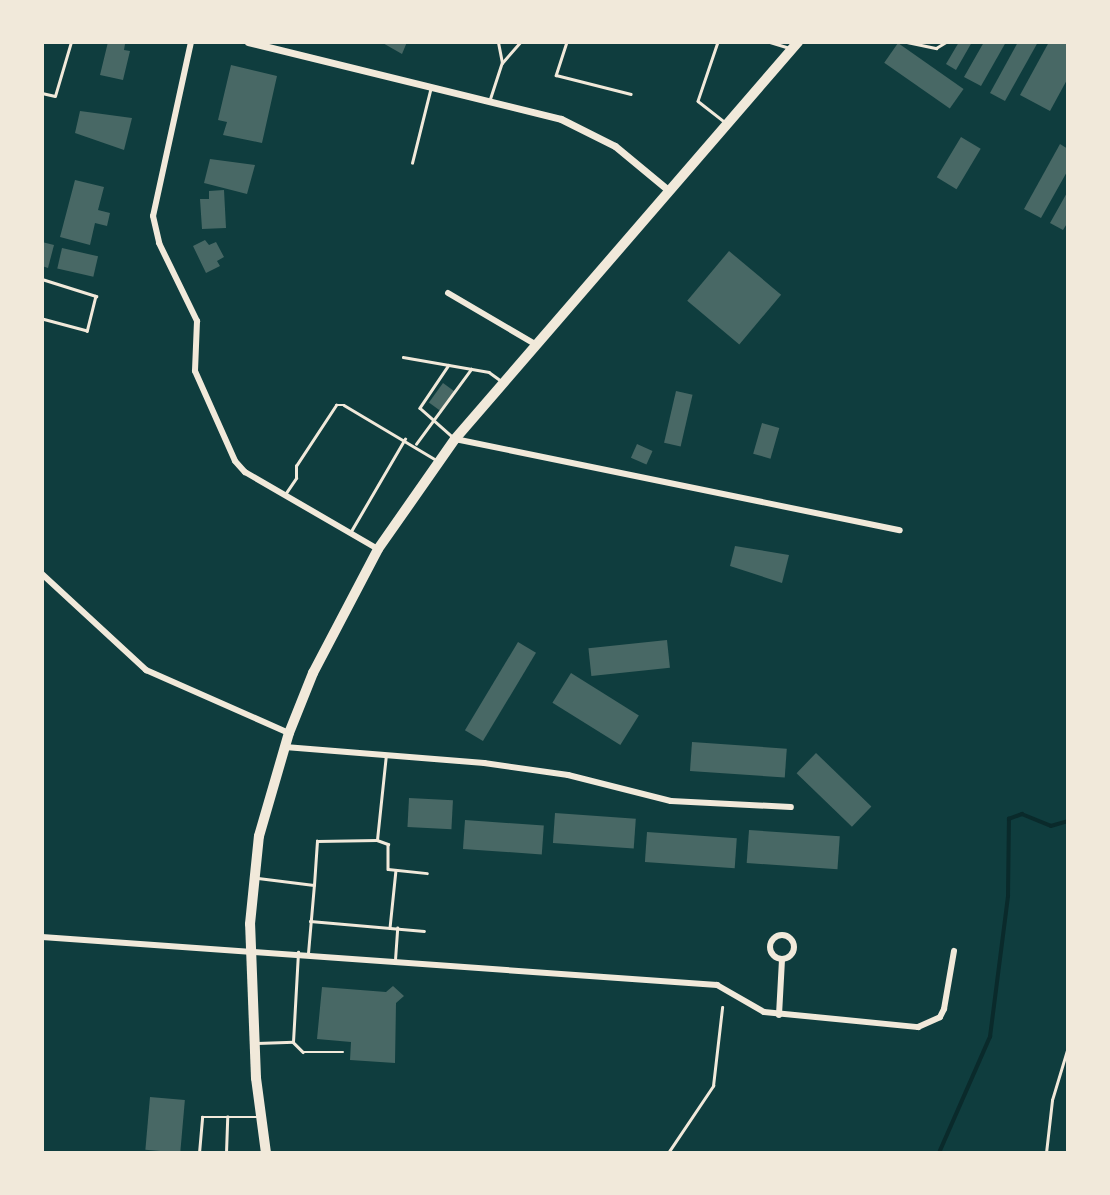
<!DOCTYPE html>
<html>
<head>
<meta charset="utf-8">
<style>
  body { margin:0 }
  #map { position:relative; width:1110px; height:1195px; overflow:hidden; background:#0f3d3e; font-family:"Public Sans",sans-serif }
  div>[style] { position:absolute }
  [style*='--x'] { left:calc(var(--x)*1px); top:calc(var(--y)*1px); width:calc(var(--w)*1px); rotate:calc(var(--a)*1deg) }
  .stream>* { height:3.5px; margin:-1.75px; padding:0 1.75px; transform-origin:1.75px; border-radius:1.75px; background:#0a2a2b }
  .building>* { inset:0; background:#486865; transform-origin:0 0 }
  .path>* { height:2.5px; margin:-1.25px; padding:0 1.25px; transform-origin:1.25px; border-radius:1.25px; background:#f1e9da }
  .service>* { height:2.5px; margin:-1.25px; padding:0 1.25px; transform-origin:1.25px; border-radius:1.25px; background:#f1e9da }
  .minor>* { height:6px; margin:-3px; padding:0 3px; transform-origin:3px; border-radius:3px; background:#f1e9da }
  .minor>.ring { margin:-3px; padding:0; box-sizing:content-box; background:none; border:6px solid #f1e9da; border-radius:50% }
  .tertiary>* { height:7px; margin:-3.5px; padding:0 3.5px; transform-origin:3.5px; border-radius:3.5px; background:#f1e9da }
  .primary>* { height:10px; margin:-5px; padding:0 5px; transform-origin:5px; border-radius:5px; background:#f1e9da }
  span { translate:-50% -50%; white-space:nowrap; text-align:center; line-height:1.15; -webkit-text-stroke:6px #f1e9da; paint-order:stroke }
  .frame { position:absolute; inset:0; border:44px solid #f1e9da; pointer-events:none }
</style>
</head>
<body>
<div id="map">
  <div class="stream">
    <div style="--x:939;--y:1153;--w:127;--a:-66.3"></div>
    <div style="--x:990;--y:1037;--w:142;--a:-82.7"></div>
    <div style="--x:1008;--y:896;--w:77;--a:-89.3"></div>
    <div style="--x:1009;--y:819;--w:14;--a:-21"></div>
    <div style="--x:1022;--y:814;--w:31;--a:22"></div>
    <div style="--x:1051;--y:826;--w:18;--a:-16"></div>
  </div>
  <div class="building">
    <div style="clip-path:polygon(108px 42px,125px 44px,124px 50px,130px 51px,123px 80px,100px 75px)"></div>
    <div style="clip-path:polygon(381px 42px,407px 42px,402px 54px)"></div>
    <div style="clip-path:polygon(959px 42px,972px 42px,956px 70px,946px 64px)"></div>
    <div style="clip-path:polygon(984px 42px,1006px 42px,981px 86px,964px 77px)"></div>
    <div style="clip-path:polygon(1018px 42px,1038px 42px,1005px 101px,990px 93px)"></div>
    <div style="clip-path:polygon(1049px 42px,1068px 42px,1068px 78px,1050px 111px,1020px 95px)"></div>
    <div style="left:898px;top:43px;width:80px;height:24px;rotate:35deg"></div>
    <div style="clip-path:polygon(231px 65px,277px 76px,262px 143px,223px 135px,227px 122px,218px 120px)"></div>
    <div style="clip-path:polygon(80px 111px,132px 118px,124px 150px,75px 133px)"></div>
    <div style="left:961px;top:137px;width:23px;height:47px;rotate:31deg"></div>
    <div style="clip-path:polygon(1060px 144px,1068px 149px,1068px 170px,1041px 218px,1024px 209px)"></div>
    <div style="clip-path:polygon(210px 159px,255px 165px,247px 194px,204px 183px)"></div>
    <div style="clip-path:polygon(75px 180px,104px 187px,98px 210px,110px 213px,107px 226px,95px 223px,90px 245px,60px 237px)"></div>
    <div style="clip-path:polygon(224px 190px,226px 228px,202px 229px,200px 199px,209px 199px,209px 191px)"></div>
    <div style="clip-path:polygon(1068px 191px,1068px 222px,1063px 230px,1050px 223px)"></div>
    <div style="clip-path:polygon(205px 240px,209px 245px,216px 242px,224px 257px,217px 261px,220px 266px,206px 273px,193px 246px)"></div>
    <div style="clip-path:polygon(42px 242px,54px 245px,48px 268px,42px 266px)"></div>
    <div style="left:62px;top:248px;width:37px;height:21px;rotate:13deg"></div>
    <div style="left:729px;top:251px;width:68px;height:65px;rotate:40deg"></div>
    <div style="left:443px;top:383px;width:14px;height:24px;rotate:36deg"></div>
    <div style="left:676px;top:391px;width:17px;height:53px;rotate:13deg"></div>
    <div style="left:762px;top:423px;width:18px;height:32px;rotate:16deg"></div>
    <div style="left:637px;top:444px;width:17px;height:15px;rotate:24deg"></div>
    <div style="clip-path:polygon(735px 546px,789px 555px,782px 583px,730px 566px)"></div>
    <div style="left:667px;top:640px;width:28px;height:79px;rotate:84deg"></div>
    <div style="left:518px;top:642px;width:21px;height:103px;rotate:31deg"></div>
    <div style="left:571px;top:673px;width:80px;height:35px;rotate:32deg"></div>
    <div style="left:692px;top:742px;width:95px;height:29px;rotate:4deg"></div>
    <div style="left:816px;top:753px;width:77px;height:28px;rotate:44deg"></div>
    <div style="left:409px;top:798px;width:44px;height:29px;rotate:3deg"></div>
    <div style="left:555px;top:813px;width:81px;height:30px;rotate:4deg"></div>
    <div style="left:465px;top:820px;width:79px;height:29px;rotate:4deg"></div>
    <div style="left:749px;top:830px;width:91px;height:33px;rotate:4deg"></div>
    <div style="left:647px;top:832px;width:90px;height:30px;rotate:4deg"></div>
    <div style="clip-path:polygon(393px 986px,404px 996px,396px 1003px,395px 1063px,350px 1060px,351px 1042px,317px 1039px,322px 987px,386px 992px)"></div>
    <div style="left:150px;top:1097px;width:35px;height:53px;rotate:5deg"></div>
  </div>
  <div class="path">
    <div style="--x:668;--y:1153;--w:81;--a:-56.1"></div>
    <div style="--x:713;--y:1086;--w:79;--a:-83.4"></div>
  </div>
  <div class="service">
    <div style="--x:567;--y:42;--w:35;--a:108"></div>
    <div style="--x:556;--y:75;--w:77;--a:14.2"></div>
    <div style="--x:718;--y:42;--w:62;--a:108.7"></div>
    <div style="--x:698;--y:101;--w:33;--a:38"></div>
    <div style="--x:770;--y:42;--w:21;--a:17"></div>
    <div style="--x:907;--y:42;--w:30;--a:12"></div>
    <div style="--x:936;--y:48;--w:12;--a:-31"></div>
    <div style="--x:502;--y:63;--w:28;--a:-49"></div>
    <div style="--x:42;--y:93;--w:13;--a:13"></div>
    <div style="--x:55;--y:96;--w:56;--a:-73.5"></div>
    <div style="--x:490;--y:99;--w:38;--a:-72"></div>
    <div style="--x:502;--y:63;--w:21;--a:-101"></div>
    <div style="--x:412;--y:163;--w:78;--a:-76"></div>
    <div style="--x:42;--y:279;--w:57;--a:17.5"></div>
    <div style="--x:96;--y:296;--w:36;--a:104"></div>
    <div style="--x:87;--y:331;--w:47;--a:-165.1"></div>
    <div style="--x:403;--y:357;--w:87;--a:9.9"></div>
    <div style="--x:489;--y:372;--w:14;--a:36"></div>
    <div style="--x:449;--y:365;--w:52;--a:124"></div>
    <div style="--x:420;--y:408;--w:45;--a:41.4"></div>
    <div style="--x:416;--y:444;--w:93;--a:-53.7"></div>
    <div style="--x:286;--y:493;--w:18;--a:-56"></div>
    <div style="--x:296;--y:478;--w:12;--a:-90"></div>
    <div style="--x:296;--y:466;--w:73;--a:-56.7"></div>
    <div style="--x:336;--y:405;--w:8;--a:0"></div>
    <div style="--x:344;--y:405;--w:109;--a:30.8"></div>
    <div style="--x:350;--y:533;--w:109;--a:-59.7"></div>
    <div style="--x:377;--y:840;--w:12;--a:20"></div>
    <div style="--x:388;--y:844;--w:25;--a:90"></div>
    <div style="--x:388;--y:869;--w:39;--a:6"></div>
    <div style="--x:396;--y:870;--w:58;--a:95.9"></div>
    <div style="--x:390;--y:928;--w:34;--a:5"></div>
    <div style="--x:258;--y:878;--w:56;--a:7.1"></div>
    <div style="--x:314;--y:885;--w:44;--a:-86.1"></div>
    <div style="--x:317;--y:841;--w:60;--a:-1"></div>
    <div style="--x:377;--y:840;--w:85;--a:-84"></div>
    <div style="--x:310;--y:921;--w:80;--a:5"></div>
    <div style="--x:308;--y:953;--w:68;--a:-85"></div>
    <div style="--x:395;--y:960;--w:32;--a:-86"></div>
    <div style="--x:293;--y:1042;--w:90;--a:-86.8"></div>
    <div style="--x:257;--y:1043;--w:36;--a:-2"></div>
    <div style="--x:293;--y:1042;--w:14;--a:45"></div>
    <div style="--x:303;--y:1052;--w:40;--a:0"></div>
    <div style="--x:199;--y:1153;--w:36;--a:-85"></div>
    <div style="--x:202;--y:1117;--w:56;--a:0"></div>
    <div style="--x:226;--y:1153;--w:36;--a:-88"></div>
    <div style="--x:1046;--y:1153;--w:53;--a:-83.5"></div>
    <div style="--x:1052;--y:1100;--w:55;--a:-73.2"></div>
  </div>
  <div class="minor">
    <div style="--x:191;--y:42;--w:178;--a:102.3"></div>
    <div style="--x:153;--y:216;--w:28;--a:77"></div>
    <div style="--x:159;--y:243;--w:87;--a:64"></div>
    <div style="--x:197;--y:321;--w:50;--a:92.3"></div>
    <div style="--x:195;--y:371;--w:98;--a:66"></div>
    <div style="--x:235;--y:461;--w:15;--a:48"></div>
    <div style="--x:245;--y:472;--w:154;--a:30.1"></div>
    <div style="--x:448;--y:293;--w:101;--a:30.4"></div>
    <div style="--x:455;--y:439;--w:454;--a:11.6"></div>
    <div style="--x:42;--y:574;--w:142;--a:42.7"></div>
    <div style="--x:146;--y:670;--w:156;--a:23.8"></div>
    <div style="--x:285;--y:747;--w:200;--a:4.6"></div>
    <div style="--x:484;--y:763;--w:85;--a:8.1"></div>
    <div style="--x:568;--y:775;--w:106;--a:14.2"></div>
    <div style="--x:671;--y:801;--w:120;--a:2.9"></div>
    <div class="ring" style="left:770px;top:935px;width:18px;height:18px"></div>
    <div style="--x:42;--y:937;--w:677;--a:4.07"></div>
    <div style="--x:717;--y:985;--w:54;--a:29.9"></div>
    <div style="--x:764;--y:1012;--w:155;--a:5.6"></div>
    <div style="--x:918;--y:1027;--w:24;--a:-24"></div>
    <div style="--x:940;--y:1017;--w:9;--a:-63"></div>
    <div style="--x:944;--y:1009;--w:59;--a:-80.2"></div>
    <div style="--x:779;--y:1015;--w:55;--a:-86.9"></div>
  </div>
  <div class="tertiary">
    <div style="--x:248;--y:42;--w:322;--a:13.8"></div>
    <div style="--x:561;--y:119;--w:60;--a:26.6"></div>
    <div style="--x:615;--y:146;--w:67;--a:39.6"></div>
  </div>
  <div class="primary">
    <div style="--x:266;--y:1153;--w:76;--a:-97.6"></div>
    <div style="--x:256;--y:1078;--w:154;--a:-92.2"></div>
    <div style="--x:250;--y:924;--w:88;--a:-84.2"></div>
    <div style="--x:259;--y:836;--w:107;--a:-73.8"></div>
    <div style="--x:289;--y:733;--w:65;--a:-68.2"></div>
    <div style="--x:313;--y:673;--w:140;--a:-62.3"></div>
    <div style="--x:378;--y:549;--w:134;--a:-55"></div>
    <div style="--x:455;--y:439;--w:525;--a:-49.17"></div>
  </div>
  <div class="frame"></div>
</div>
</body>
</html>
